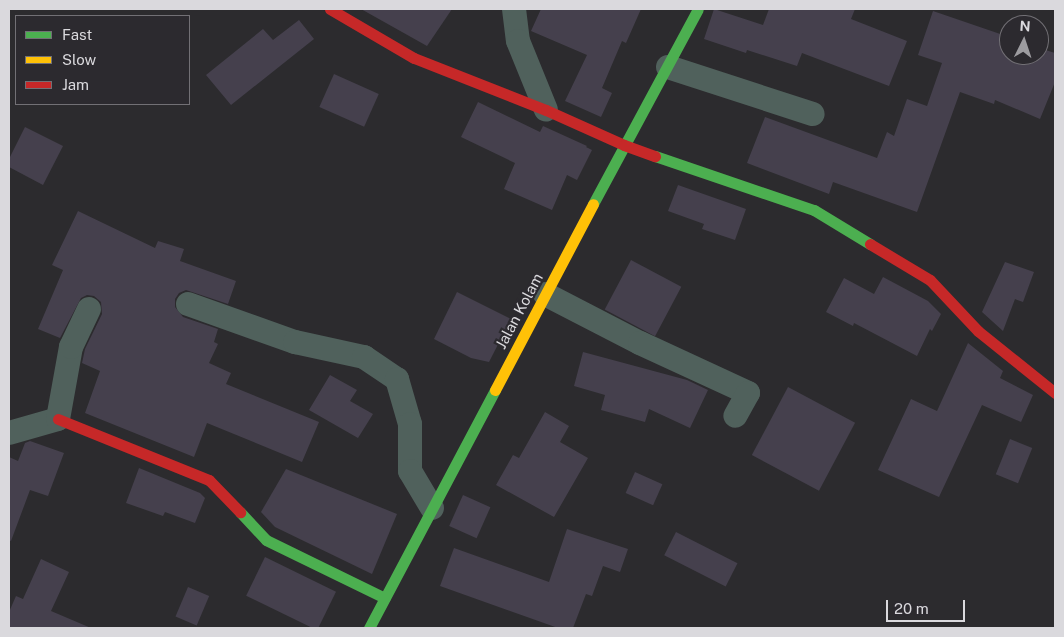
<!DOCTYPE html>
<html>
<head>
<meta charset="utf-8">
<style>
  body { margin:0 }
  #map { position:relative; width:1064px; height:637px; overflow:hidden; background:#2c2b2e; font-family:"Public Sans",sans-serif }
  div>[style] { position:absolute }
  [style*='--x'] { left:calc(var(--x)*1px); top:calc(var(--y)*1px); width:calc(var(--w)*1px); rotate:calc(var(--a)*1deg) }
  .building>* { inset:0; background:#45404d; transform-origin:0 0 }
  .street>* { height:24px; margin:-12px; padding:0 12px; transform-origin:12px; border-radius:12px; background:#50615c }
  .fast>* { height:11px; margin:-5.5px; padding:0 5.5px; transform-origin:5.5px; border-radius:5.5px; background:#4caf50 }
  .slow>* { height:11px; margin:-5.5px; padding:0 5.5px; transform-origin:5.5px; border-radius:5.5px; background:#ffc107 }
  .jam>* { height:11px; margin:-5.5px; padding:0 5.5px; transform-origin:5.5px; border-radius:5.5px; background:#c62828 }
  span { translate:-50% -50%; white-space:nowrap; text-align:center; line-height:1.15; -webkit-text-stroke:4.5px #2c2a2f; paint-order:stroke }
  .street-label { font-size:15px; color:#dad9dd }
  .frame { position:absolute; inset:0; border:10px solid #dad9dd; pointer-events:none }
  .legend { position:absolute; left:15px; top:15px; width:175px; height:90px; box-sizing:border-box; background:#2c2a2f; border:1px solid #727075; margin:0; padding:6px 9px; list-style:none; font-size:15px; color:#dad9dd }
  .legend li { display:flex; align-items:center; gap:10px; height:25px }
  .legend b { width:25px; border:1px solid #727075 }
  .north { position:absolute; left:999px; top:15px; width:50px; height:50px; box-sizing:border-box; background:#2c2a2f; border:1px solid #727075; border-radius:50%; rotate:4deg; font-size:14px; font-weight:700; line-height:20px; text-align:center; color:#dad9dd }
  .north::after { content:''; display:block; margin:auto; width:18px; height:22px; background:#9d9ca0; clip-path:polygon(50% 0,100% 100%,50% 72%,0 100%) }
  .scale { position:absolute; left:886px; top:600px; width:79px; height:22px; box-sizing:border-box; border:2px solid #dad9dd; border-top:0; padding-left:6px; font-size:15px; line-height:18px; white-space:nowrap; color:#dad9dd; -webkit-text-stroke:4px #2c2a2f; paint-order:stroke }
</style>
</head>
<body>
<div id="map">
  <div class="building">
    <div style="clip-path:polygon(361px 9px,452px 9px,427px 46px)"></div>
    <div style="clip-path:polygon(541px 9px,641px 9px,626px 43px,622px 41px,602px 88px,612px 93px,601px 117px,565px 101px,587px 55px,531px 31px)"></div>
    <div style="clip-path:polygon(714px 9px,763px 25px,769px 9px,855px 9px,851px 19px,907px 41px,889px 86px,802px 53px,797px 66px,747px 50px,746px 53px,704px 39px)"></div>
    <div style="clip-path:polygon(933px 11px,1009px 37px,1009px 55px,1039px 55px,1039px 48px,1055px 53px,1055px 82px,1040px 119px,995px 100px,994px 104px,960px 92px,917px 212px,833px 182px,829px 194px,747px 163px,765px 117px,877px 158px,887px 132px,894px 136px,907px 99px,927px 106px,942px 63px,918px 55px)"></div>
    <div style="clip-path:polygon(299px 20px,314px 39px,231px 105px,206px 75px,263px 29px,273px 40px)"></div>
    <div style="left:334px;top:74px;width:49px;height:36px;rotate:24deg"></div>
    <div style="clip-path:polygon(478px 102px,540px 132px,543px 126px,587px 146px,586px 147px,592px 150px,577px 180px,567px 175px,552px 210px,504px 189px,515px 163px,461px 137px)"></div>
    <div style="clip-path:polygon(25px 127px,63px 146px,43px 185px,9px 167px,9px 159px)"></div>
    <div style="clip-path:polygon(678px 185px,746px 209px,735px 240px,702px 229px,704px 224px,668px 211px)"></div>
    <div style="clip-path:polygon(78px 211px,155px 248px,158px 241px,184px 249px,180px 261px,236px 281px,228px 304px,186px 290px,179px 293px,175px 299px,175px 307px,183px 317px,218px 329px,214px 342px,218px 344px,209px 363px,231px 373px,226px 384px,319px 422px,302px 462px,207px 423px,194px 457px,85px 413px,100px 371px,82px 363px,85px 349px,102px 314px,101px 302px,94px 296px,87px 295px,81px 298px,60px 338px,38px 329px,63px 270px,52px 265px)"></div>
    <div style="left:631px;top:260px;width:57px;height:56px;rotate:28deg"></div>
    <div style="clip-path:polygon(1005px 262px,1034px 272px,1023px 302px,1015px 299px,1003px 331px,982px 312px)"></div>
    <div style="clip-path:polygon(883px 277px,928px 301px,941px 314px,932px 331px,930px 329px,917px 356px,854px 323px,853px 326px,826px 312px,844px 278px,874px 294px)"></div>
    <div style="clip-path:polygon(457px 292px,511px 319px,489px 362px,471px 358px,434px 339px)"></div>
    <div style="clip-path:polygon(968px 343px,1003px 371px,1000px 378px,1033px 395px,1021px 422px,982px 405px,939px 497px,878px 470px,911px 399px,937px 411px)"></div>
    <div style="clip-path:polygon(583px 352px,687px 380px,708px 390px,690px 428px,649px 409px,645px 422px,601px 410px,605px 395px,574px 386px)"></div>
    <div style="clip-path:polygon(330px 375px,357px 390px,350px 401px,373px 414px,358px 438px,309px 410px)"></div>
    <div style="left:788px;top:387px;width:76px;height:77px;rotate:28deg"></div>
    <div style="clip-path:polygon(545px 412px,569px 426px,560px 442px,588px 458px,554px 517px,496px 485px,513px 455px,519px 458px)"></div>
    <div style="left:1010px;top:439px;width:24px;height:38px;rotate:22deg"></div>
    <div style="clip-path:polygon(30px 441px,64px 453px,48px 496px,30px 490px,11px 541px,9px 540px,9px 457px,18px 461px,25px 443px)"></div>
    <div style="clip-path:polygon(139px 468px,200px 493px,205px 498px,195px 523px,165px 512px,163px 516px,126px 503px)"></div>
    <div style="clip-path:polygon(286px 469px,397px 514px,372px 574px,275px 527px,261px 512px)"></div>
    <div style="left:635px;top:472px;width:30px;height:23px;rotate:24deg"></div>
    <div style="left:463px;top:495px;width:30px;height:34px;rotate:24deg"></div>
    <div style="clip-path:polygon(567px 529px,628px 549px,620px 572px,603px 566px,592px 596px,586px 594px,573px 628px,558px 628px,440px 586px,454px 548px,549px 582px)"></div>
    <div style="left:676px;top:532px;width:69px;height:26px;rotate:27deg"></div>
    <div style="left:265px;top:557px;width:79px;height:43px;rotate:26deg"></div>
    <div style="clip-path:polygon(41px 559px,69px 572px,51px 611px,91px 628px,9px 628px,9px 612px,16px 596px,23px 599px)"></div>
    <div style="left:188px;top:587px;width:23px;height:32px;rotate:23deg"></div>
  </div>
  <div class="street">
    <div style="--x:514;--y:9;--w:32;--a:83"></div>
    <div style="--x:518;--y:41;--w:74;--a:67.9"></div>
    <div style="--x:668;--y:67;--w:152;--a:18"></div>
    <div style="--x:545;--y:294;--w:107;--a:27.3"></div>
    <div style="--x:640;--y:343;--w:119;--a:24.8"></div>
    <div style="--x:748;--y:393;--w:26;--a:119"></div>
    <div style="--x:188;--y:304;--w:114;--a:19.6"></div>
    <div style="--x:295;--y:342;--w:71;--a:12.3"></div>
    <div style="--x:364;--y:357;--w:40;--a:34"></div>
    <div style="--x:397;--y:379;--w:47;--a:73.9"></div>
    <div style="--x:410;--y:424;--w:47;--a:90"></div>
    <div style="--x:410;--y:471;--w:43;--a:59.3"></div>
    <div style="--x:9;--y:433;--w:51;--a:-15.9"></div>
    <div style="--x:58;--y:419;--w:73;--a:-79.8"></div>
    <div style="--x:71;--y:347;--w:42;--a:-64.7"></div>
  </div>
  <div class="fast">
    <div style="--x:655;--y:156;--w:168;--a:18.8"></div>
    <div style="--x:814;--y:210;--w:66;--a:31.3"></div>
    <div style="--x:593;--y:204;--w:221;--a:-61.7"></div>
    <div style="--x:240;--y:512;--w:38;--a:47"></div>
    <div style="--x:266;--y:540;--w:132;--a:26"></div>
    <div style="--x:369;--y:628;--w:269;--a:-62.1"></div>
  </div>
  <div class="slow">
    <div style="--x:495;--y:390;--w:210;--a:-62.2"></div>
  </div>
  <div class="jam">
    <div style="--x:330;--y:9;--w:97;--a:30.3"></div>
    <div style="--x:414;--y:58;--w:142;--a:21.5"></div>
    <div style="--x:546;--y:110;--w:85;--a:24.2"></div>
    <div style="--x:624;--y:145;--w:33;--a:20"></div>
    <div style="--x:870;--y:244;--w:70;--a:31"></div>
    <div style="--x:930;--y:280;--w:70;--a:46.7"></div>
    <div style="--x:978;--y:331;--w:99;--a:38.8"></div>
    <div style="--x:58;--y:419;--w:163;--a:22"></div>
    <div style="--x:209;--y:480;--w:45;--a:45.9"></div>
  </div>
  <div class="street-label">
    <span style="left:519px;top:311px;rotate:-62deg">Jalan Kolam</span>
  </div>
  <div class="frame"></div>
  <ul class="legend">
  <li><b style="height:6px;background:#4caf50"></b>Fast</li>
  <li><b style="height:6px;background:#ffc107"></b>Slow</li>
  <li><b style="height:6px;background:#c62828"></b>Jam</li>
  </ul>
  <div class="north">N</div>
  <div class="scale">20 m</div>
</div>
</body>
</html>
